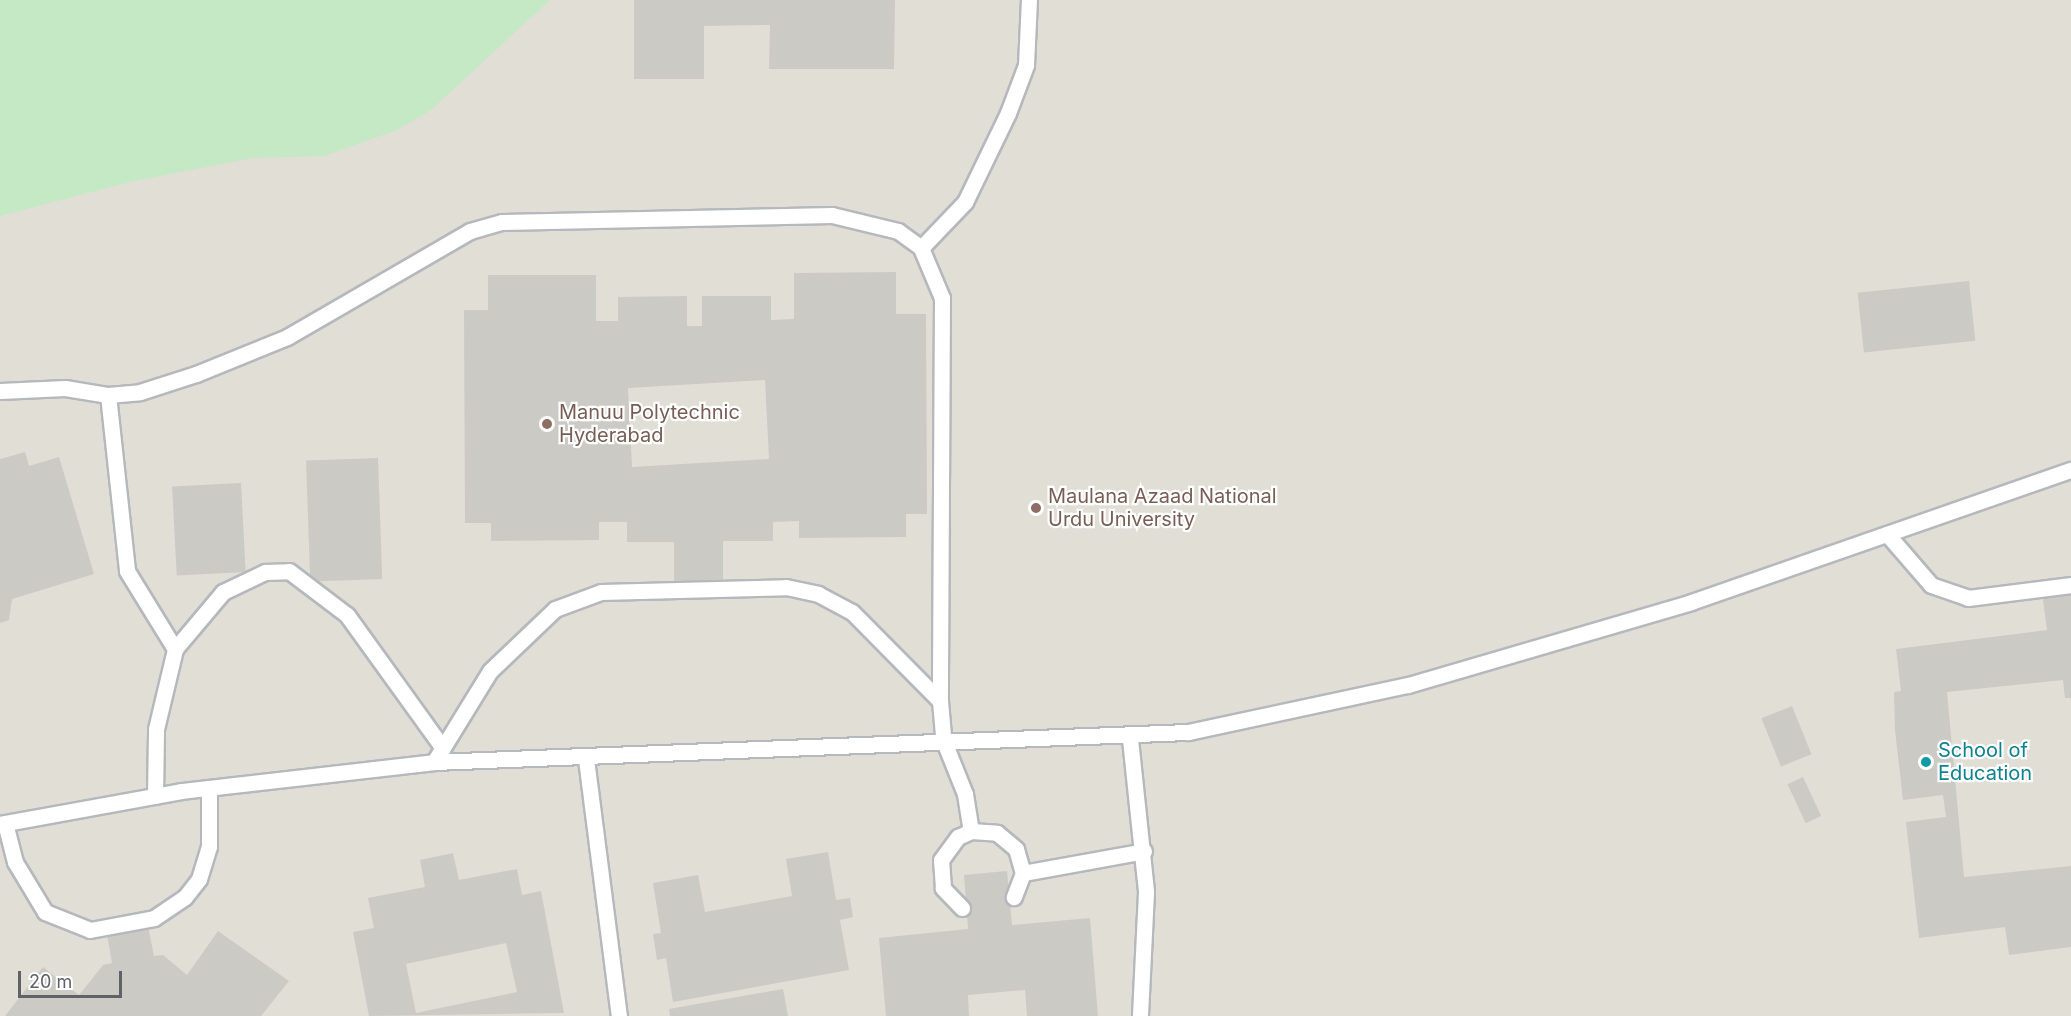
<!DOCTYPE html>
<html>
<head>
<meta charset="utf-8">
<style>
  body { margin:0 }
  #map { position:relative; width:2071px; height:1016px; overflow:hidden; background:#f1efe8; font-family:Inter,sans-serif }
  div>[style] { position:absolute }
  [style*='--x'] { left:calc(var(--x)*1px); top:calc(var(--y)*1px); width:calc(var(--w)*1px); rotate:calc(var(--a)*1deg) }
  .education>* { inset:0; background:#e1ded6; transform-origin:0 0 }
  .green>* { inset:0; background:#c5e8c5 }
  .building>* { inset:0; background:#cccac5; transform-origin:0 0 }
  .roads { filter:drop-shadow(2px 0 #b5b8bc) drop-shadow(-2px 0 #b5b8bc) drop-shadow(0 2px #b5b8bc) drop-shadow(0 -2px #b5b8bc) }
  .lane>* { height:15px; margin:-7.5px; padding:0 7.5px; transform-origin:7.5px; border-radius:7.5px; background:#fff }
  .dots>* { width:16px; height:16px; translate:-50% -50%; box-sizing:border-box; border:3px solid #fff; border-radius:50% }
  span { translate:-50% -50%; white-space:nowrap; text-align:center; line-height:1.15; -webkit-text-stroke:4.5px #fff; paint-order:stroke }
  .education-label { font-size:20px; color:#785e54 }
  .left { translate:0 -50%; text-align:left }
  .culture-label { font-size:20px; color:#0d838f }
  .scale { position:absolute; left:18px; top:971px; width:104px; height:27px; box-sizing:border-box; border:3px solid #5f6368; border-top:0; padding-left:8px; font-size:18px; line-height:21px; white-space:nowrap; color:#5f6368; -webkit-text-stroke:4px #fff; paint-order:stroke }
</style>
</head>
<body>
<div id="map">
  <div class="education">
    <div style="left:0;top:0;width:2071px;height:1016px"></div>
  </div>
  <div class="green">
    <div style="clip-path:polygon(0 0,550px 0,431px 110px,397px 130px,324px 156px,253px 158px,130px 182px,0 216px)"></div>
  </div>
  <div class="building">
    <div style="clip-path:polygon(634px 0,895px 0,894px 69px,769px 69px,770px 25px,704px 26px,704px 79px,634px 79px)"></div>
    <div style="clip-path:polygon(evenodd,896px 272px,896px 314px,926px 314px,927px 514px,906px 514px,906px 537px,799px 538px,799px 521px,773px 522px,773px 541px,723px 541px,723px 581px,674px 581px,674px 542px,627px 542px,627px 522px,599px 522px,599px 540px,491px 541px,491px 523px,465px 523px,464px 310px,488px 310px,488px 275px,596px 275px,596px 321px,618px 321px,618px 297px,687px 296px,687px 326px,702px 326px,702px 296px,771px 296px,771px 320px,794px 319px,794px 273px,896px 272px,765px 380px,769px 459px,632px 467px,628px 388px,765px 380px)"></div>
    <div style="left:1969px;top:281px;width:60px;height:112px;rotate:84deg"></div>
    <div style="clip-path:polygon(25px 452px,29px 466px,59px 457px,94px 574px,12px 599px,9px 620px,0 623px,0 459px)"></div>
    <div style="left:378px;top:458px;width:121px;height:72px;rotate:88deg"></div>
    <div style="left:241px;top:483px;width:89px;height:69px;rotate:87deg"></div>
    <div style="clip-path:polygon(2071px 588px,2071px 698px,2065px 698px,2063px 680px,1947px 692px,1964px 877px,2071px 866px,2071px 947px,2009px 955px,2005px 927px,1919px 938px,1906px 822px,1946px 817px,1943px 795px,1903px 800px,1895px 730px,1894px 692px,1901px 691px,1896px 649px,2047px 630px,2042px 592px)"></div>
    <div style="left:1792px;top:706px;width:52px;height:33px;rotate:68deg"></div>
    <div style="left:1803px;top:777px;width:43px;height:17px;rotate:65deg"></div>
    <div style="clip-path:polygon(828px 852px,836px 900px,850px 898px,853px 917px,840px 920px,849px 970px,673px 1002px,666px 958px,657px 960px,653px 934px,661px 933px,653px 883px,698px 875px,705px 912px,792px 896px,786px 859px)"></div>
    <div style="clip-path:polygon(evenodd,453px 853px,459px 880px,517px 869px,522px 895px,541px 891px,564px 1013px,369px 1016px,353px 932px,374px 928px,368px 898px,425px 887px,420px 860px,453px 853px,506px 943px,517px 992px,416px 1013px,406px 964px,506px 943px)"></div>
    <div style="clip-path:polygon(1007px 871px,1012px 925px,1090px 918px,1098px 1016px,1027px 1016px,1025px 990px,968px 995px,969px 1016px,886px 1016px,879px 938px,968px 929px,964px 875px)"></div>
    <div style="clip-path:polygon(147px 921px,154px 956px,163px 955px,187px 975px,218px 931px,289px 981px,261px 1016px,5px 1016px,43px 967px,79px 995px,103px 965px,112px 963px,106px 929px)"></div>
    <div style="clip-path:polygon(783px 989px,788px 1016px,670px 1016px,669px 1009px)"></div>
  </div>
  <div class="roads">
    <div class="lane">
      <div style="--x:921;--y:248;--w:64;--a:-46.3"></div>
      <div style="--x:965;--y:202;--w:99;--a:-64.2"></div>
      <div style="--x:1008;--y:113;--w:51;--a:-69.4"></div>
      <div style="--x:1026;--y:65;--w:65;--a:-87.4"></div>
      <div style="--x:0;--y:391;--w:65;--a:-2.6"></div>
      <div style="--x:65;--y:388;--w:44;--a:9.2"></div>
      <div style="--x:108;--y:395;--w:32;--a:-5"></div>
      <div style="--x:140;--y:392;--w:59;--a:-17.8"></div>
      <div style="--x:196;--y:374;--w:98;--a:-22.1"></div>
      <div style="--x:287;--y:337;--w:211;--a:-30.1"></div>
      <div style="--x:470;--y:231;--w:33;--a:-16"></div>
      <div style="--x:502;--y:222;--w:330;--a:-1.2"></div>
      <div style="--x:832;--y:215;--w:68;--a:13.6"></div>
      <div style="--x:898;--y:231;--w:29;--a:36"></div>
      <div style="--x:921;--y:248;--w:54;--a:67.2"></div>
      <div style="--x:942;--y:298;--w:403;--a:90.3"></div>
      <div style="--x:108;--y:395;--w:177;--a:83.8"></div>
      <div style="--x:127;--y:571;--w:92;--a:58.4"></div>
      <div style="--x:1887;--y:534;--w:67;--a:49.2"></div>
      <div style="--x:1931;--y:585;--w:39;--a:19"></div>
      <div style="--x:1968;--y:598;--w:104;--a:-7.2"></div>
      <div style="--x:1130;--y:739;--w:154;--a:84"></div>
      <div style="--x:1146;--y:892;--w:124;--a:92.8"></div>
      <div style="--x:586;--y:759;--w:259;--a:82.7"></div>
      <div style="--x:434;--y:762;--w:107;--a:-58.4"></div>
      <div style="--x:490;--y:671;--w:90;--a:-43.6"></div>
      <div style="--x:555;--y:609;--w:49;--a:-20.3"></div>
      <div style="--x:601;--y:592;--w:185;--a:-1.5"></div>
      <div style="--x:786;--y:587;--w:33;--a:12"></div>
      <div style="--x:818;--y:594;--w:38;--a:28"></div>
      <div style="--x:852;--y:612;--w:125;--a:45.3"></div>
      <div style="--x:940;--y:701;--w:38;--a:85"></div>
      <div style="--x:943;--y:739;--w:59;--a:68.2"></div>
      <div style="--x:965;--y:794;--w:37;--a:81"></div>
      <div style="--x:155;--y:796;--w:67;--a:-89.1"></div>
      <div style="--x:156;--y:729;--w:82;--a:-76.6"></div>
      <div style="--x:175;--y:649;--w:75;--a:-49.9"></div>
      <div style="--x:223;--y:592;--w:47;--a:-25.5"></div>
      <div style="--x:265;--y:572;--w:24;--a:-2"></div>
      <div style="--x:289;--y:571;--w:73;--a:37.2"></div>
      <div style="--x:347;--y:615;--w:164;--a:54.2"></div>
      <div style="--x:5;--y:823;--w:40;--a:75.6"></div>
      <div style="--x:15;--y:862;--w:58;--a:59"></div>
      <div style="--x:45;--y:912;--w:48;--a:21.8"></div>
      <div style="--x:90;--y:930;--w:65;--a:-10.6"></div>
      <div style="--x:154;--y:918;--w:37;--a:-34"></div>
      <div style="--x:185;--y:897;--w:23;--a:-52"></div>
      <div style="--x:199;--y:879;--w:34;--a:-73"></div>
      <div style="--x:209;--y:847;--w:59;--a:-90"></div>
      <div style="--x:0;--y:824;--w:184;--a:-10.3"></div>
      <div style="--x:181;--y:791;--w:255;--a:-6.5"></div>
      <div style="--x:434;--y:762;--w:755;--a:-2.28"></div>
      <div style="--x:1188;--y:732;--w:225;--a:-12.1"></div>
      <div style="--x:1408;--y:685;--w:295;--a:-16.3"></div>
      <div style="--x:1691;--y:602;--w:402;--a:-19.2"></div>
      <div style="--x:1023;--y:873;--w:123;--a:-10.3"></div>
      <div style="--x:962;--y:908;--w:28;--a:-134"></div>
      <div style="--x:943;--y:888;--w:28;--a:-94"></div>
      <div style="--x:941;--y:860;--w:29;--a:-54"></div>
      <div style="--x:958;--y:837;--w:14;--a:-25"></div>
      <div style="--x:971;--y:831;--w:26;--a:4"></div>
      <div style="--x:997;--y:833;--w:25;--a:40"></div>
      <div style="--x:1016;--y:849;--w:25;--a:74"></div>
      <div style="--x:1023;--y:873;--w:26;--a:111"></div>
    </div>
  </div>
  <div class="dots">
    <div style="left:547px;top:424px;background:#8d6e63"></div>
    <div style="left:1036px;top:508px;background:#8d6e63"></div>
    <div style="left:1926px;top:762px;background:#0f9aa8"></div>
  </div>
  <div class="education-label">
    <span class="left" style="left:559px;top:424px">Manuu Polytechnic<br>Hyderabad</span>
    <span class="left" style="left:1048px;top:508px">Maulana Azaad National<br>Urdu University</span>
  </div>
  <div class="culture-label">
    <span class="left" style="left:1938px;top:762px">School of<br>Education</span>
  </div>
  <div class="scale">20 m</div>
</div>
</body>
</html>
